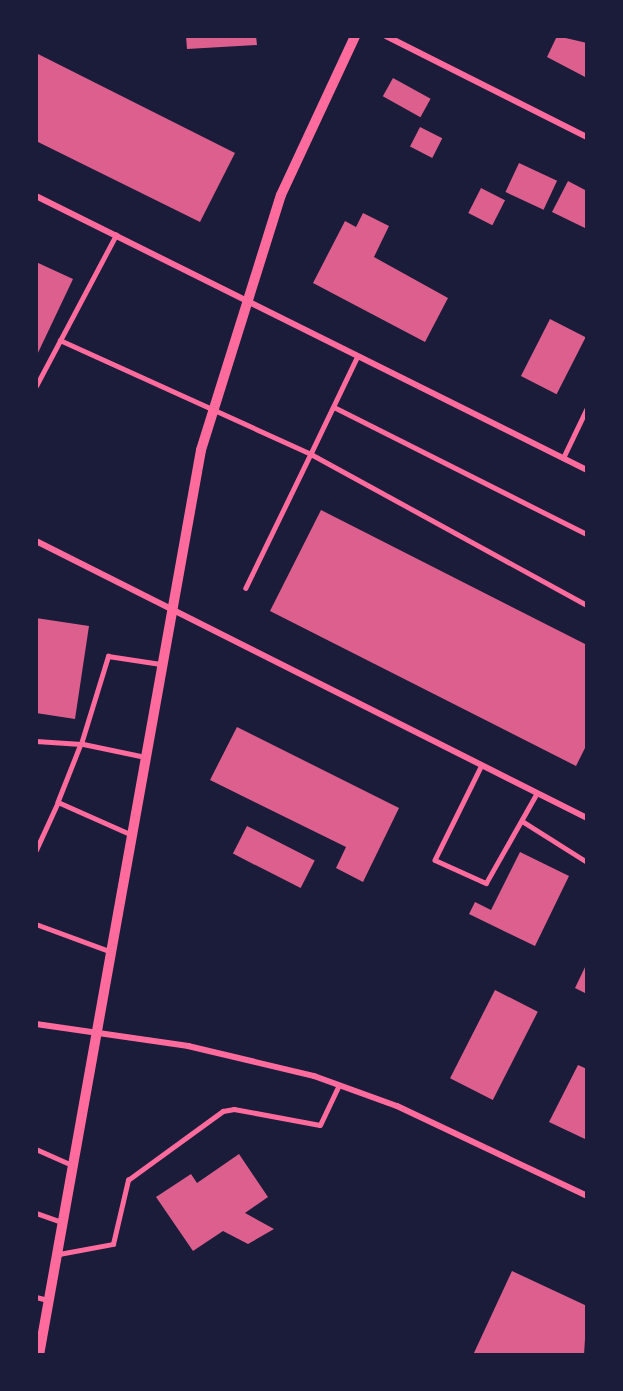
<!DOCTYPE html>
<html>
<head>
<meta charset="utf-8">
<style>
  body { margin:0 }
  #map { position:relative; width:623px; height:1391px; overflow:hidden; background:#1b1b3a; font-family:"DM Sans",sans-serif }
  div>[style] { position:absolute }
  [style*='--x'] { left:calc(var(--x)*1px); top:calc(var(--y)*1px); width:calc(var(--w)*1px); rotate:calc(var(--a)*1deg) }
  .building>* { inset:0; background:#dd5f8e; transform-origin:0 0 }
  .service>* { height:4.5px; margin:-2.25px; padding:0 2.25px; transform-origin:2.25px; border-radius:2.25px; background:#ff6b9d }
  .minor>* { height:6px; margin:-3px; padding:0 3px; transform-origin:3px; border-radius:3px; background:#ff6b9d }
  .tertiary>* { height:10px; margin:-5px; padding:0 5px; transform-origin:5px; border-radius:5px; background:#ff6b9d }
  span { translate:-50% -50%; white-space:nowrap; text-align:center; line-height:1.15; -webkit-text-stroke:6px #1b1b3a; paint-order:stroke }
  .frame { position:absolute; inset:0; border:38px solid #1b1b3a; pointer-events:none }
</style>
</head>
<body>
<div id="map">
  <div class="building">
    <div style="clip-path:polygon(186px 36px,256px 36px,257px 45px,187px 49px)"></div>
    <div style="clip-path:polygon(557px 36px,587px 43px,587px 78px,547px 57px)"></div>
    <div style="clip-path:polygon(36px 53px,235px 153px,200px 222px,36px 141px)"></div>
    <div style="left:393px;top:78px;width:43px;height:21px;rotate:29deg"></div>
    <div style="left:420px;top:127px;width:25px;height:22px;rotate:27deg"></div>
    <div style="left:519px;top:163px;width:42px;height:32px;rotate:25deg"></div>
    <div style="clip-path:polygon(568px 181px,587px 191px,587px 229px,552px 212px)"></div>
    <div style="left:481px;top:188px;width:27px;height:28px;rotate:27deg"></div>
    <div style="clip-path:polygon(363px 213px,389px 226px,374px 257px,448px 298px,425px 342px,313px 283px,345px 221px,356px 227px)"></div>
    <div style="clip-path:polygon(36px 262px,73px 279px,36px 357px)"></div>
    <div style="left:550px;top:319px;width:40px;height:64px;rotate:27deg"></div>
    <div style="clip-path:polygon(321px 510px,587px 645px,587px 744px,576px 766px,270px 611px)"></div>
    <div style="clip-path:polygon(36px 618px,89px 626px,75px 719px,36px 713px)"></div>
    <div style="clip-path:polygon(237px 727px,399px 808px,363px 882px,336px 868px,346px 847px,210px 780px)"></div>
    <div style="left:247px;top:826px;width:76px;height:31px;rotate:27deg"></div>
    <div style="clip-path:polygon(520px 852px,569px 876px,535px 946px,469px 914px,475px 902px,491px 910px)"></div>
    <div style="clip-path:polygon(587px 963px,587px 994px,575px 988px)"></div>
    <div style="left:495px;top:990px;width:48px;height:99px;rotate:27deg"></div>
    <div style="clip-path:polygon(578px 1065px,587px 1069px,585px 1139px,549px 1122px)"></div>
    <div style="clip-path:polygon(239px 1154px,268px 1197px,245px 1213px,274px 1229px,248px 1244px,223px 1231px,193px 1251px,156px 1197px,191px 1174px,197px 1183px)"></div>
    <div style="clip-path:polygon(512px 1271px,587px 1306px,584px 1355px,473px 1355px)"></div>
  </div>
  <div class="service">
    <div style="--x:60;--y:340;--w:276;--a:24.4"></div>
    <div style="--x:311;--y:454;--w:149;--a:115.9"></div>
    <div style="--x:358;--y:356;--w:109;--a:115.6"></div>
    <div style="--x:311;--y:454;--w:315;--a:28.7"></div>
    <div style="--x:36;--y:386;--w:171;--a:-62.1"></div>
    <div style="--x:334;--y:407;--w:283;--a:26.7"></div>
    <div style="--x:563;--y:458;--w:55;--a:-64.4"></div>
    <div style="--x:36;--y:741;--w:45;--a:3.8"></div>
    <div style="--x:81;--y:744;--w:62;--a:111.6"></div>
    <div style="--x:143;--y:757;--w:63;--a:-168.2"></div>
    <div style="--x:81;--y:744;--w:92;--a:-72.9"></div>
    <div style="--x:108;--y:656;--w:53;--a:8.7"></div>
    <div style="--x:482;--y:765;--w:106;--a:116.3"></div>
    <div style="--x:435;--y:860;--w:56;--a:24.3"></div>
    <div style="--x:486;--y:883;--w:103;--a:-60.5"></div>
    <div style="--x:522;--y:821;--w:77;--a:32.2"></div>
    <div style="--x:36;--y:850;--w:53;--a:-65.4"></div>
    <div style="--x:58;--y:802;--w:79;--a:24"></div>
    <div style="--x:36;--y:924;--w:78;--a:20.3"></div>
    <div style="--x:36;--y:1149;--w:39;--a:24"></div>
    <div style="--x:36;--y:1213;--w:28;--a:19"></div>
    <div style="--x:59;--y:1254;--w:55;--a:-10.5"></div>
    <div style="--x:113;--y:1244;--w:66;--a:-76.8"></div>
    <div style="--x:128;--y:1180;--w:117;--a:-36"></div>
    <div style="--x:223;--y:1111;--w:11;--a:-10"></div>
    <div style="--x:234;--y:1109;--w:87;--a:10.5"></div>
    <div style="--x:320;--y:1125;--w:44;--a:-64.6"></div>
    <div style="--x:36;--y:1297;--w:12;--a:14"></div>
  </div>
  <div class="minor">
    <div style="--x:386;--y:36;--w:225;--a:26.7"></div>
    <div style="--x:36;--y:196;--w:615;--a:26.44"></div>
    <div style="--x:36;--y:541;--w:617;--a:26.69"></div>
    <div style="--x:36;--y:1024;--w:154;--a:8.2"></div>
    <div style="--x:188;--y:1046;--w:130;--a:13.4"></div>
    <div style="--x:314;--y:1076;--w:88;--a:19.9"></div>
    <div style="--x:397;--y:1106;--w:210;--a:25.3"></div>
  </div>
  <div class="tertiary">
    <div style="--x:39;--y:1355;--w:919;--a:-79.85"></div>
    <div style="--x:201;--y:450;--w:267;--a:-72.6"></div>
    <div style="--x:281;--y:195;--w:175;--a:-65"></div>
  </div>
  <div class="frame"></div>
</div>
</body>
</html>
